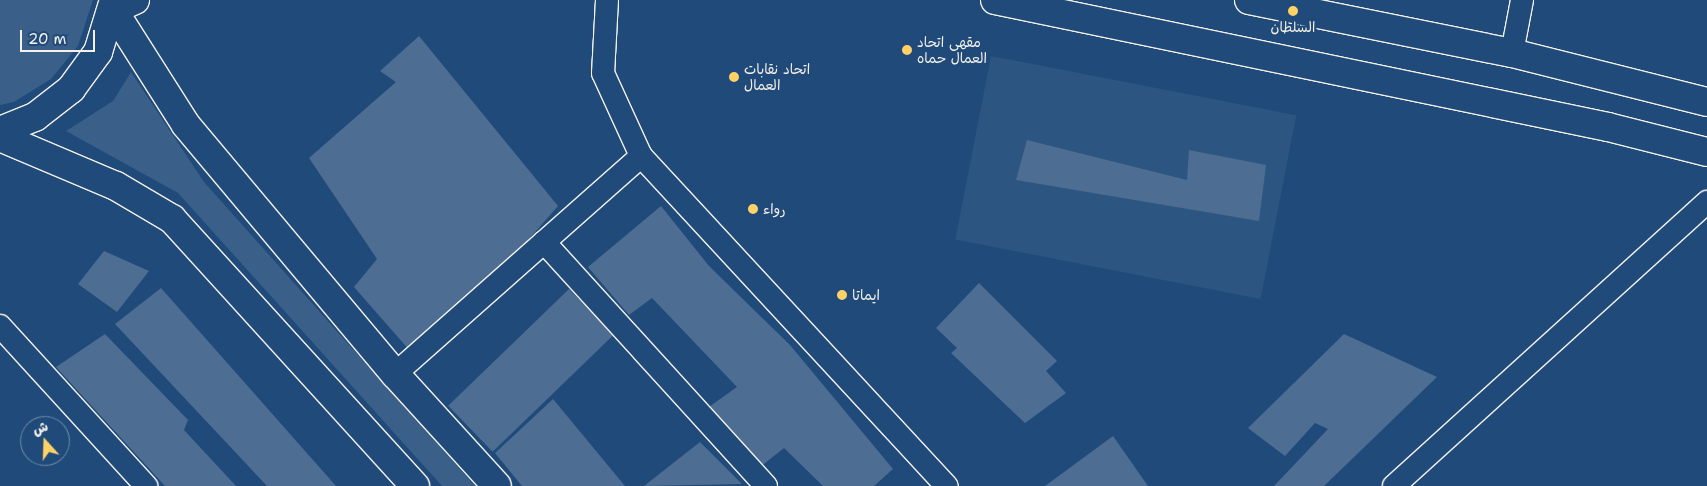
<!DOCTYPE html>
<html>
<head>
<meta charset="utf-8">
<style>
  body { margin:0 }
  #map { position:relative; width:1707px; height:486px; overflow:hidden; background:#1f4a7a; font-family:"Shantell Sans","Playpen Sans Arabic",sans-serif }
  div>[style] { position:absolute }
  [style*='--x'] { left:calc(var(--x)*1px); top:calc(var(--y)*1px); width:calc(var(--w)*1px); rotate:calc(var(--a)*1deg) }
  .built>* { inset:0; background:#2d5581; transform-origin:0 0 }
  .green>* { inset:0; background:#3a5f88 }
  .building>* { inset:0; background:#4d6e92; transform-origin:0 0 }
  .roads { filter:drop-shadow(1px 0 #f4f1e8) drop-shadow(-1px 0 #f4f1e8) drop-shadow(0 1px #f4f1e8) drop-shadow(0 -1px #f4f1e8) }
  .minor>* { height:22px; margin:-11px; padding:0 11px; transform-origin:11px; border-radius:11px; background:#1f4a7a }
  .primary>* { height:28px; margin:-14px; padding:0 14px; transform-origin:14px; border-radius:14px; background:#1f4a7a }
  .dots>* { width:14px; height:14px; translate:-50% -50%; box-sizing:border-box; border:2px solid #1f4a7a; border-radius:50% }
  span { translate:-50% -50%; white-space:nowrap; text-align:center; line-height:1.15; -webkit-text-stroke:4.5px #1f4a7a; paint-order:stroke }
  .poi-label { font-size:14px; color:#f4f1e8 }
  .left { translate:0 -50%; text-align:left }
  .north { position:absolute; left:20px; top:416px; width:50px; height:50px; box-sizing:border-box; background:#1f4a7a; border:1px solid #748da6; border-radius:50%; rotate:340deg; font-size:14px; font-weight:700; line-height:20px; text-align:center; color:#f4f1e8 }
  .north::after { content:''; display:block; margin:auto; width:18px; height:22px; background:#ffd166; clip-path:polygon(50% 0,100% 100%,50% 72%,0 100%) }
  .scale { position:absolute; left:20px; top:30px; width:75px; height:22px; box-sizing:border-box; border:2px solid #f4f1e8; border-top:0; padding-left:6px; font-size:15px; line-height:18px; white-space:nowrap; color:#f4f1e8; -webkit-text-stroke:4px #1f4a7a; paint-order:stroke }
</style>
</head>
<body>
<div id="map">
  <div class="built">
    <div style="left:991px;top:56px;width:311px;height:187px;rotate:11deg"></div>
  </div>
  <div class="green">
    <div style="clip-path:polygon(0 0,93px 0,78px 46px,51px 79px,14px 102px,0 105px)"></div>
    <div style="clip-path:polygon(131px 72px,204px 182px,475px 486px,442px 486px,178px 193px,66px 131px,113px 101px)"></div>
  </div>
  <div class="building">
    <div style="clip-path:polygon(419px 36px,558px 206px,507px 264px,411px 352px,354px 287px,377px 259px,309px 158px,396px 82px,380px 71px)"></div>
    <div style="clip-path:polygon(1027px 140px,1187px 180px,1189px 150px,1266px 165px,1259px 221px,1016px 180px)"></div>
    <div style="clip-path:polygon(661px 206px,709px 266px,790px 345px,893px 469px,874px 486px,823px 486px,784px 448px,759px 468px,706px 409px,737px 387px,652px 298px,629px 315px,588px 267px)"></div>
    <div style="clip-path:polygon(104px 251px,149px 271px,117px 312px,78px 284px)"></div>
    <div style="clip-path:polygon(979px 283px,1057px 361px,1046px 371px,1066px 393px,1025px 423px,951px 353px,957px 348px,936px 328px)"></div>
    <div style="clip-path:polygon(161px 288px,336px 486px,267px 486px,115px 324px)"></div>
    <div style="left:569px;top:289px;width:64px;height:168px;rotate:46deg"></div>
    <div style="clip-path:polygon(105px 334px,188px 420px,184px 430px,236px 486px,165px 486px,56px 367px)"></div>
    <div style="clip-path:polygon(1344px 334px,1437px 377px,1324px 486px,1274px 486px,1328px 429px,1315px 423px,1285px 456px,1248px 428px)"></div>
    <div style="clip-path:polygon(553px 399px,625px 486px,522px 486px,495px 453px)"></div>
    <div style="clip-path:polygon(1113px 436px,1148px 486px,1045px 486px)"></div>
    <div style="clip-path:polygon(700px 442px,742px 484px,644px 486px)"></div>
  </div>
  <div class="roads">
    <div class="minor">
      <div style="--x:607;--y:0;--w:73;--a:93.1"></div>
      <div style="--x:603;--y:73;--w:91;--a:65.4"></div>
      <div style="--x:641;--y:156;--w:450;--a:47.2"></div>
      <div style="--x:1512;--y:53;--w:54;--a:-79.3"></div>
      <div style="--x:544;--y:242;--w:330;--a:47.7"></div>
      <div style="--x:0;--y:326;--w:217;--a:47.6"></div>
      <div style="--x:395;--y:374;--w:329;--a:-41.5"></div>
      <div style="--x:1394;--y:486;--w:423;--a:-42.2"></div>
    </div>
    <div class="primary">
      <div style="--x:135;--y:0;--w:24;--a:156"></div>
      <div style="--x:113;--y:10;--w:136;--a:57.6"></div>
      <div style="--x:186;--y:125;--w:325;--a:50"></div>
      <div style="--x:395;--y:374;--w:151;--a:47.7"></div>
      <div style="--x:995;--y:0;--w:626;--a:11.7"></div>
      <div style="--x:1608;--y:127;--w:102;--a:14.2"></div>
      <div style="--x:1249;--y:0;--w:268;--a:11.4"></div>
      <div style="--x:1512;--y:53;--w:201;--a:14.1"></div>
      <div style="--x:0;--y:131;--w:38;--a:-22"></div>
      <div style="--x:35;--y:117;--w:46;--a:-37.9"></div>
      <div style="--x:71;--y:89;--w:46;--a:-53.9"></div>
      <div style="--x:98;--y:52;--w:54;--a:-72.9"></div>
      <div style="--x:0;--y:137;--w:126;--a:22.9"></div>
      <div style="--x:116;--y:186;--w:65;--a:30.5"></div>
      <div style="--x:172;--y:219;--w:361;--a:47.7"></div>
    </div>
  </div>
  <div class="dots">
    <div style="left:1293px;top:11px;background:#ffd166"></div>
    <div style="left:907px;top:50px;background:#ffd166"></div>
    <div style="left:734px;top:77px;background:#ffd166"></div>
    <div style="left:753px;top:209px;background:#ffd166"></div>
    <div style="left:842px;top:295px;background:#ffd166"></div>
  </div>
  <div class="poi-label">
    <span style="left:1293px;top:27px">السلطان</span>
    <span class="left" style="left:917px;top:50px">مقهى اتحاد<br>العمال حماه</span>
    <span class="left" style="left:744px;top:77px">اتحاد نقابات<br>العمال</span>
    <span class="left" style="left:763px;top:209px">رواء</span>
    <span class="left" style="left:852px;top:295px">ايماتا</span>
  </div>
  <div class="north">ش</div>
  <div class="scale">20 m</div>
</div>
</body>
</html>
